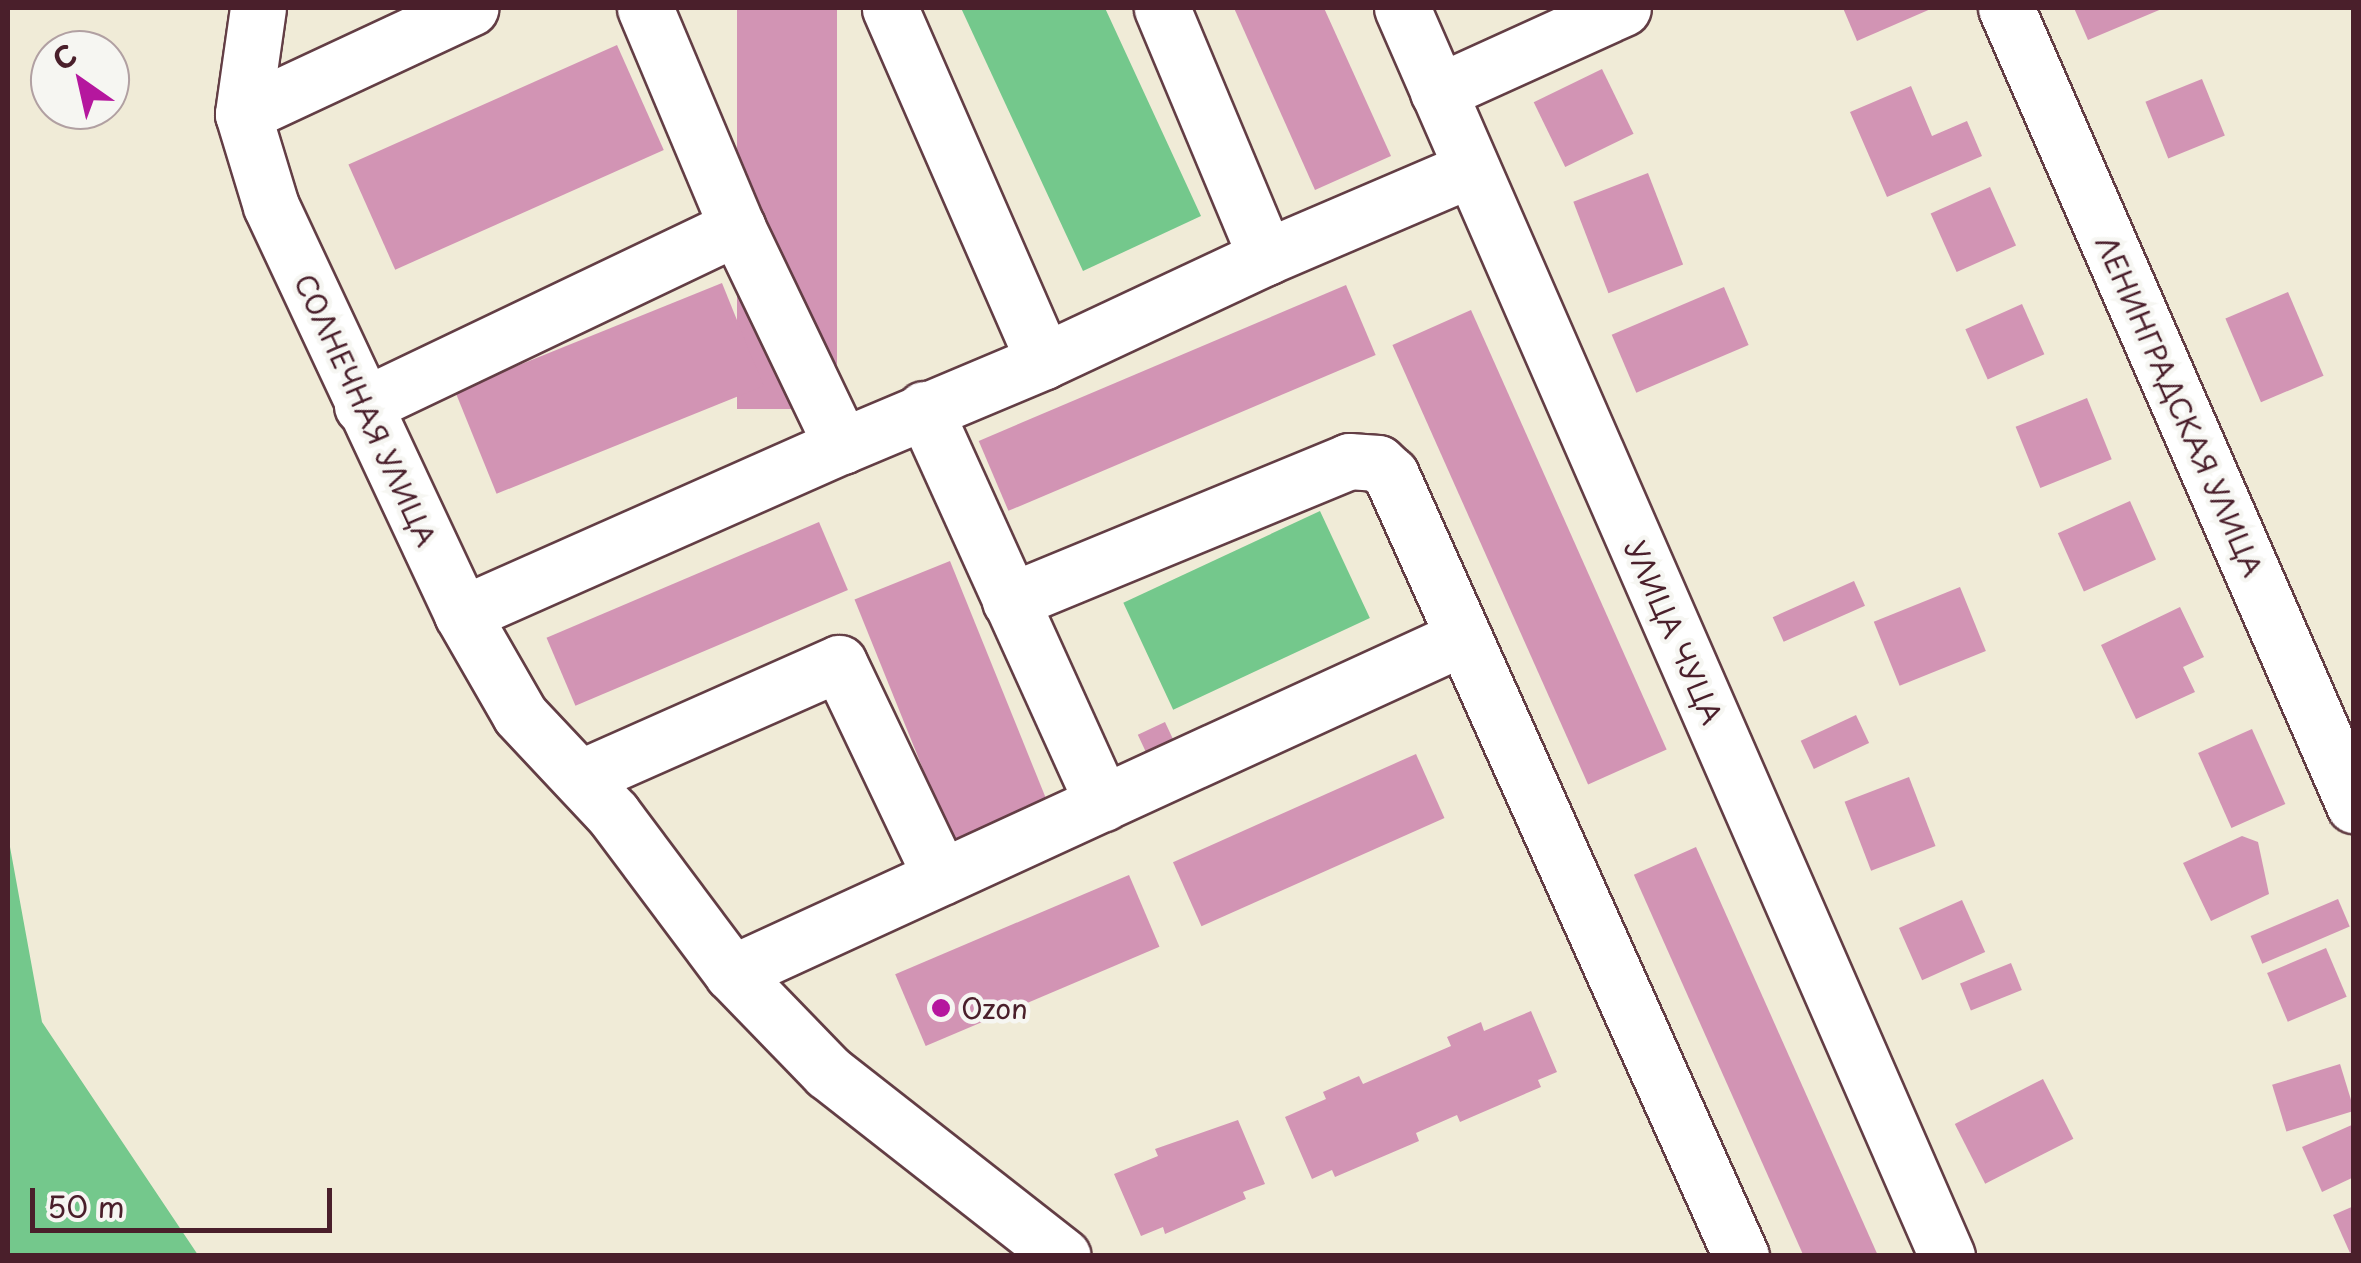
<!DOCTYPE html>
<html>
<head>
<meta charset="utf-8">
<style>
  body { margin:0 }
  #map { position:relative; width:2361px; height:1263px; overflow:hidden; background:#f0ebd7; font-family:"Playpen Sans",sans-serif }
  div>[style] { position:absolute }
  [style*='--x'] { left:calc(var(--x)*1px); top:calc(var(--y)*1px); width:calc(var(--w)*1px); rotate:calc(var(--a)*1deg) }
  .green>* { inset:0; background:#74c88c; transform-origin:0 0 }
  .building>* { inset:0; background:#d294b4; transform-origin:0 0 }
  .roads { filter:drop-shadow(2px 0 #633e45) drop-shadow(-2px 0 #633e45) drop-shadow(0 2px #633e45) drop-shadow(0 -2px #633e45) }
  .minor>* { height:55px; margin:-27.5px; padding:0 27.5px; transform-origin:27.5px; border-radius:27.5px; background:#fff }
  .dots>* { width:28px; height:28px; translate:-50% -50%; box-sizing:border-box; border:5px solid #f6f6f2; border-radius:50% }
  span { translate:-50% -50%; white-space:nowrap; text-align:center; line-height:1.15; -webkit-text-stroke:9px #f6f6f2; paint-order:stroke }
  .street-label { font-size:28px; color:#4a1f2b }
  .poi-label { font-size:28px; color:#4a1f2b }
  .left { translate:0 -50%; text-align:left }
  .frame { position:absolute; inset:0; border:10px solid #4a1f2b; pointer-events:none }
  .north { position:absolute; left:30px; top:30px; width:100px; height:100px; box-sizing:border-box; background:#f6f6f2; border:2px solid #b1a0a2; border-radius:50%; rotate:326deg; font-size:28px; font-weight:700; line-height:40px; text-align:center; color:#4a1f2b }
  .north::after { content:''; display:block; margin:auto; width:35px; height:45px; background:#b5179e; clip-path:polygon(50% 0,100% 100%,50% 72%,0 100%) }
  .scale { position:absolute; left:30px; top:1188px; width:302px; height:45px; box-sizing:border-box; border:5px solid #4a1f2b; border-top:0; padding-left:12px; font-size:30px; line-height:35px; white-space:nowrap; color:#4a1f2b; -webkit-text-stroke:8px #f6f6f2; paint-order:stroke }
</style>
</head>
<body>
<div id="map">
  <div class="green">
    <div style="clip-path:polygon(961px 8px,1105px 8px,1201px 216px,1083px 271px)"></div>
    <div style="left:1320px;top:511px;width:118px;height:217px;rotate:65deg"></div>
    <div style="clip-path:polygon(8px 836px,42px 1022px,198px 1255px,8px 1255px)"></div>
  </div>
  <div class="building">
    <div style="left:737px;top:8px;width:100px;height:401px"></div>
    <div style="clip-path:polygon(1234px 8px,1324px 8px,1391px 156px,1315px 190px)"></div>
    <div style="clip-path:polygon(1843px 8px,1933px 8px,1857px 41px)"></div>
    <div style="clip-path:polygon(2074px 8px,2164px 8px,2088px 40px)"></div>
    <div style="left:617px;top:45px;width:115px;height:294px;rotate:66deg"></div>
    <div style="left:1602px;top:69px;width:72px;height:76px;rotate:64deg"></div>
    <div style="left:2202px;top:79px;width:61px;height:61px;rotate:68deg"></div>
    <div style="clip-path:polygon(1911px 86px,1932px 136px,1967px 121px,1982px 156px,1887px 197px,1850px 112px)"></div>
    <div style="left:1648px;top:173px;width:98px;height:80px;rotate:69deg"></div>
    <div style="left:1990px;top:187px;width:64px;height:65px;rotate:66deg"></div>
    <div style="left:722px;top:283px;width:111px;height:288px;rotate:68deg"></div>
    <div style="left:1346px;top:285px;width:76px;height:399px;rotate:67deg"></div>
    <div style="left:1724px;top:287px;width:63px;height:122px;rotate:67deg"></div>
    <div style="left:2288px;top:292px;width:91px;height:68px;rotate:67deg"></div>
    <div style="left:2022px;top:304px;width:55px;height:62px;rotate:66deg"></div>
    <div style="left:1471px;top:310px;width:481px;height:86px;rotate:66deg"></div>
    <div style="left:2087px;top:398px;width:66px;height:77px;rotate:68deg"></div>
    <div style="left:2130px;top:501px;width:64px;height:79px;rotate:66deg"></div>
    <div style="left:819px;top:522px;width:74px;height:296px;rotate:67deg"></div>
    <div style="left:950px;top:561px;width:263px;height:103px;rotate:68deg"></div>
    <div style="left:1854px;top:581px;width:27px;height:89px;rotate:66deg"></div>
    <div style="left:1960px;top:587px;width:69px;height:93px;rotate:68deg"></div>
    <div style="clip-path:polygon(2180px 607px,2204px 657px,2183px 667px,2195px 692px,2136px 719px,2101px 645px)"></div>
    <div style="left:1856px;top:715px;width:31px;height:61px;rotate:65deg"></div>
    <div style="left:1165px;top:722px;width:26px;height:30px;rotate:65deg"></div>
    <div style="left:2252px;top:729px;width:82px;height:59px;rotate:66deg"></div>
    <div style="left:1416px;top:754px;width:70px;height:266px;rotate:66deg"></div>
    <div style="left:1909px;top:777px;width:74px;height:69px;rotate:69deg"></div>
    <div style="clip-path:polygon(2242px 836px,2258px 842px,2269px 894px,2211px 921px,2183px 863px)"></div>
    <div style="left:1696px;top:847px;width:447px;height:68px;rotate:66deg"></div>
    <div style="left:1129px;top:875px;width:78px;height:254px;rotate:67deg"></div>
    <div style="left:2338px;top:899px;width:30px;height:95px;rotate:67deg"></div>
    <div style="left:1962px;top:900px;width:57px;height:69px;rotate:66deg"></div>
    <div style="left:2326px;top:948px;width:53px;height:64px;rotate:67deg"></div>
    <div style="left:2011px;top:963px;width:29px;height:55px;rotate:68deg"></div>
    <div style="clip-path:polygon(1531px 1011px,1557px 1072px,1538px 1080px,1541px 1087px,1460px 1122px,1457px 1115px,1416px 1133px,1419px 1141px,1335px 1177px,1332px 1170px,1312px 1179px,1285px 1117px,1326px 1099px,1323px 1092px,1359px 1076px,1363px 1084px,1451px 1046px,1447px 1037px,1481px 1022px,1484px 1031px)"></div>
    <div style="left:2340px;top:1064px;width:49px;height:71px;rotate:73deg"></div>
    <div style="left:2043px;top:1079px;width:67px;height:99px;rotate:63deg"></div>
    <div style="clip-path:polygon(1238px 1120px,1265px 1184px,1243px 1192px,1246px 1199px,1165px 1234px,1163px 1227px,1141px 1236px,1114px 1174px,1158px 1156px,1155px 1149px)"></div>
    <div style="clip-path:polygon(2354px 1124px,2354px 1177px,2322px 1192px,2302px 1147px)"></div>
    <div style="clip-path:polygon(2354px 1206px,2354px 1251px,2350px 1253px,2333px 1215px)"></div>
  </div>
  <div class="roads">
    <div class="minor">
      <div style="--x:258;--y:8;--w:107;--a:98.1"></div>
      <div style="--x:243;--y:114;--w:96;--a:73.1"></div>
      <div style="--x:271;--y:206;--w:450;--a:64.9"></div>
      <div style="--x:462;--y:614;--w:116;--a:60.1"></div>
      <div style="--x:520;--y:715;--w:136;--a:46.8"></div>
      <div style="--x:613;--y:814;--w:199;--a:53.2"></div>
      <div style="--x:732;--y:973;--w:138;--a:45.9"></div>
      <div style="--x:828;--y:1072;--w:298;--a:38.1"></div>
      <div style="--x:645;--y:8;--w:238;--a:67.2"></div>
      <div style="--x:737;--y:227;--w:243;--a:64.4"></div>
      <div style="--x:842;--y:446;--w:219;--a:-22.8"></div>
      <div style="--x:1044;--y:361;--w:385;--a:-113.6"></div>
      <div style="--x:1402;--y:8;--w:1362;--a:66.41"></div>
      <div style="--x:2006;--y:8;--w:870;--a:66.41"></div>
      <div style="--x:1438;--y:92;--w:203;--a:-24.4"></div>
      <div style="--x:243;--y:114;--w:251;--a:-25"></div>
      <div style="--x:1266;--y:257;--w:223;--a:-23.2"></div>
      <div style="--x:1044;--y:361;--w:245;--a:-25.1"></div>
      <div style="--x:1266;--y:257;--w:270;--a:-112.7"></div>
      <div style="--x:362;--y:406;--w:416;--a:-25.5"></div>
      <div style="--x:924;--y:409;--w:433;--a:65.6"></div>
      <div style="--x:1010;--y:601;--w:367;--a:-22.4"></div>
      <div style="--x:1349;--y:461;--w:29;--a:4"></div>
      <div style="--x:1378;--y:463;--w:18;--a:43"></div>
      <div style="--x:1391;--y:475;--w:856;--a:65.86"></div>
      <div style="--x:462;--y:614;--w:415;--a:-23.9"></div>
      <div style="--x:582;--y:777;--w:281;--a:-23.9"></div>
      <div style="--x:839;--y:663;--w:237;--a:64.5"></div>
      <div style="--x:732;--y:973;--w:805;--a:-24.66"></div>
    </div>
  </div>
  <div class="dots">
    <div style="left:941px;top:1008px;background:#b5179e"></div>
  </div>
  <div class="street-label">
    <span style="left:2180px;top:406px;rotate:66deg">ЛЕНИНГРАДСКАЯ УЛИЦА</span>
    <span style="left:366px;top:410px;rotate:65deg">СОЛНЕЧНАЯ УЛИЦА</span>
    <span style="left:1674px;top:632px;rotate:66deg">УЛИЦА ЧУЦА</span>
  </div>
  <div class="poi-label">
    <span class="left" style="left:961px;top:1008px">Ozon</span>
  </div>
  <div class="frame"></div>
  <div class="north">С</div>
  <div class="scale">50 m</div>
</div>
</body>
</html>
